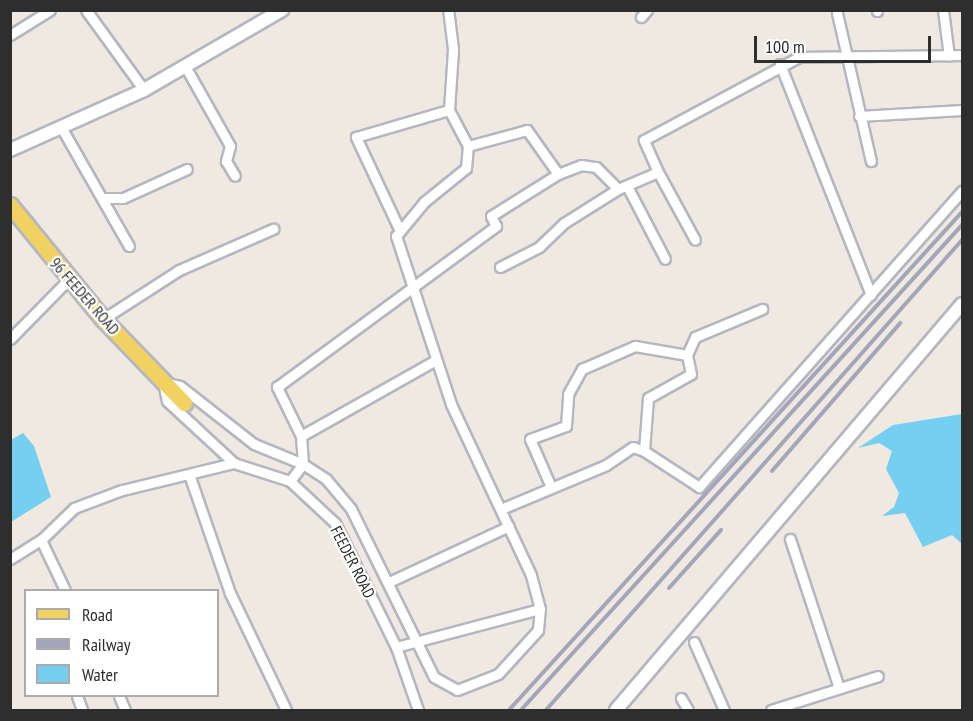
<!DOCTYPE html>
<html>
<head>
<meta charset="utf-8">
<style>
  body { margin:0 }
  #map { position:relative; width:973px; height:721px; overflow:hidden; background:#efe9e1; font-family:"PT Sans Narrow",sans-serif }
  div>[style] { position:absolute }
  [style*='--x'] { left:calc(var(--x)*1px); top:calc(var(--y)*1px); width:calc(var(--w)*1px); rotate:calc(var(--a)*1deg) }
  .water>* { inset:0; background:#75cff0 }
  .roads { filter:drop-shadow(2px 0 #b4b7c1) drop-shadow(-2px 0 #b4b7c1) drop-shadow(0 2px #b4b7c1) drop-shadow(0 -2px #b4b7c1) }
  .minor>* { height:9px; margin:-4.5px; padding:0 4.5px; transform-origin:4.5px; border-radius:4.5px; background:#fff }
  .tertiary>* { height:12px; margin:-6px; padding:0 6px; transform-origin:6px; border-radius:6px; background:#fff }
  .primary>* { height:15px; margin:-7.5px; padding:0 7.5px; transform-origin:7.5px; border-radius:7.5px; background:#f2d163 }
  .rail>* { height:4px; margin:-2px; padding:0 2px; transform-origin:2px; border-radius:2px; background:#a3a6b8 }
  span { translate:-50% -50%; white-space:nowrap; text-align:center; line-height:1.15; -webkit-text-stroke:4.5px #fff; paint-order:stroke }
  .street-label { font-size:16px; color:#2e2e2e }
  .frame { position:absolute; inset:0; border:12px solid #2e2e2e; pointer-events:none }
  .legend { position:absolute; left:24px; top:589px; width:195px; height:108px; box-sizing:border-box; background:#fff; border:2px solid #ababab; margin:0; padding:8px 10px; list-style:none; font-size:18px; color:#2e2e2e }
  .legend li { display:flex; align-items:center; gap:12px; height:30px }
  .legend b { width:30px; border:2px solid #ababab }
  .scale { position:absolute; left:754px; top:36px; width:177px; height:27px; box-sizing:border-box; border:3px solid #2e2e2e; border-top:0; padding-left:8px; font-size:18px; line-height:21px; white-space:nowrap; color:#2e2e2e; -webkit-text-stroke:4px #fff; paint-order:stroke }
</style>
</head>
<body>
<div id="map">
  <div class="water">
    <div style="clip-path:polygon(962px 414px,962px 544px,952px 535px,923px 547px,905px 513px,882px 516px,894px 507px,899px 493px,886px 469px,892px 451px,879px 443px,858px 448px,893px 425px)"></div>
    <div style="clip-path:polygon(23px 433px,34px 446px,51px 497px,11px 522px,11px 440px)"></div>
  </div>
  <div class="roads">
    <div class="minor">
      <div style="--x:86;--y:10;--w:99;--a:54.1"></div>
      <div style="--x:877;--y:10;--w:1;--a:90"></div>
      <div style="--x:943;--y:10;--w:46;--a:82.6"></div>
      <div style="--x:837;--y:13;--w:152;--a:77.1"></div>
      <div style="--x:641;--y:17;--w:9;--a:-49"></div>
      <div style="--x:10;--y:35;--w:47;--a:-32"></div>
      <div style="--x:780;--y:64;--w:248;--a:68.5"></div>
      <div style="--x:185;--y:66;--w:92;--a:60.6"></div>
      <div style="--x:230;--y:146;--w:16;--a:105"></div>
      <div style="--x:226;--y:161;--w:17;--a:59"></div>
      <div style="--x:859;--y:116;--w:103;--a:-3.3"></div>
      <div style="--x:61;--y:127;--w:137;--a:60.3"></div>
      <div style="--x:468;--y:146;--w:61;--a:-15.2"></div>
      <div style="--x:527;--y:130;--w:54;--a:54.8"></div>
      <div style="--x:658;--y:172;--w:77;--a:61.4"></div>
      <div style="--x:627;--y:186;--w:82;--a:62.5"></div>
      <div style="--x:106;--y:198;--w:17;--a:0"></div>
      <div style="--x:123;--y:198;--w:70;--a:-24.4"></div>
      <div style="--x:400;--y:231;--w:104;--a:-115.1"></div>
      <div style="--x:356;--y:137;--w:97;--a:-16.2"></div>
      <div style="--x:500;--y:267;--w:44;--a:-27.1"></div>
      <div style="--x:539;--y:247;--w:35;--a:-44"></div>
      <div style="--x:564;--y:223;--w:64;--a:-32.2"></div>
      <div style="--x:103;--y:319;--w:90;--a:-32.8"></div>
      <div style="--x:179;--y:270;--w:103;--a:-23.6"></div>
      <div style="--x:10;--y:339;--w:84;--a:-45.5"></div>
      <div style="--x:301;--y:436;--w:153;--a:-29.4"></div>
      <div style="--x:644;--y:451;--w:66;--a:33.2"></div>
      <div style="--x:699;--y:487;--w:396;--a:-48.4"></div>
      <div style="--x:190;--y:477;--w:123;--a:71"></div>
      <div style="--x:230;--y:593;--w:130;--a:64.4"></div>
      <div style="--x:290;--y:481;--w:21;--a:-53"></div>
      <div style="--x:303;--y:464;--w:27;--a:33"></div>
      <div style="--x:326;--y:479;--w:39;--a:50"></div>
      <div style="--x:351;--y:509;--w:187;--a:63.7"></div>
      <div style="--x:434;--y:677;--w:26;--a:29"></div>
      <div style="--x:457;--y:690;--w:44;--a:-21.3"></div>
      <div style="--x:498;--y:674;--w:59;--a:-47.7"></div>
      <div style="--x:538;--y:630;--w:21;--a:-85"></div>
      <div style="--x:540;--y:609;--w:35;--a:-105"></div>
      <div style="--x:531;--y:575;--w:189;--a:-115.1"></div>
      <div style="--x:451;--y:404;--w:177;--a:-108.1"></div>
      <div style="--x:396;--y:236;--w:44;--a:-50.5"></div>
      <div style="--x:424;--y:202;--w:54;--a:-39"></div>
      <div style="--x:466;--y:168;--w:22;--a:-85"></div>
      <div style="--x:468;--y:146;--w:41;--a:-117.8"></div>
      <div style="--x:449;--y:110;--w:61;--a:-86.2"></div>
      <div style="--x:453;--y:49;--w:39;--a:-97"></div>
      <div style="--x:551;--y:487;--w:52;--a:-113.6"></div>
      <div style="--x:530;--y:439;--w:38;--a:-20"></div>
      <div style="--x:566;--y:426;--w:32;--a:-86"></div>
      <div style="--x:568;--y:394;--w:29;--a:-61"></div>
      <div style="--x:582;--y:369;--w:58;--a:-23.5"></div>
      <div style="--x:635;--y:346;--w:53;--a:9.8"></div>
      <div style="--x:687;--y:355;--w:20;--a:-66"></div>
      <div style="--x:695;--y:337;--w:73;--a:-22.7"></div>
      <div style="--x:501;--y:509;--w:114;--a:-22.7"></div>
      <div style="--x:606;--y:465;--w:32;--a:-34"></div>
      <div style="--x:633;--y:447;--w:12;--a:20"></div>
      <div style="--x:644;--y:451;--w:53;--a:-85.7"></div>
      <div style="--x:648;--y:398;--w:49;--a:-29.2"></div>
      <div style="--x:691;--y:374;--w:19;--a:-102"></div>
      <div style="--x:790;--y:539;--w:157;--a:71.8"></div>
      <div style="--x:41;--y:540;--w:55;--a:64.4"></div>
      <div style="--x:10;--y:559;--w:36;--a:-32"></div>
      <div style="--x:41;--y:540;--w:46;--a:-44.1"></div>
      <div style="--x:74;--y:508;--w:51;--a:-20.6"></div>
      <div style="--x:122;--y:490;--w:115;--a:-13.6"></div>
      <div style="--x:389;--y:582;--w:132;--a:-25"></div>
      <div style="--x:694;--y:642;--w:74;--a:66.2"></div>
      <div style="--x:396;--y:647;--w:149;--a:-14.8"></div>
      <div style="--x:77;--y:696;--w:15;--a:70"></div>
      <div style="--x:119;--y:696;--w:15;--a:67"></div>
      <div style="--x:681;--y:698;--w:14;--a:60"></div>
      <div style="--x:418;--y:710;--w:67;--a:-109.2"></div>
      <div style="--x:396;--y:647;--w:138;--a:-116.2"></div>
      <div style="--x:335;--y:523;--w:62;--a:-137"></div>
      <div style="--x:290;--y:481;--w:59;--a:-162.2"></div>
      <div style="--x:234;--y:463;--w:91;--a:-137.2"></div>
      <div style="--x:167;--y:401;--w:19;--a:-102"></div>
      <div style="--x:163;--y:382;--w:17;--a:13"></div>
      <div style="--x:180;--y:386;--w:94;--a:38.1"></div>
      <div style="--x:254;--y:444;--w:53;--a:22.2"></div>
      <div style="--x:303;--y:464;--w:28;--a:-94"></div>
      <div style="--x:301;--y:436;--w:55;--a:-116.1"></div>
      <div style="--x:277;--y:387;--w:272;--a:-36.3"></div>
      <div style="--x:496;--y:226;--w:11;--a:-117"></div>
      <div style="--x:491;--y:216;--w:79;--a:-32.1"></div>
      <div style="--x:558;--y:174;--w:25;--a:-21"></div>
      <div style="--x:581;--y:165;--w:15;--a:8"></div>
      <div style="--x:596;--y:167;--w:31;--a:45"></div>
      <div style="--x:618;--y:189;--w:43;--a:-23"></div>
      <div style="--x:658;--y:172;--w:35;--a:-114"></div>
      <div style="--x:644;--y:140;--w:176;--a:-28.2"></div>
      <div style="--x:799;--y:57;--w:163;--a:-0.7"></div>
      <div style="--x:771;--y:710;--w:112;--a:-17.6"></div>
    </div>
    <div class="tertiary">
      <div style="--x:10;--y:150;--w:147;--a:-24.1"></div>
      <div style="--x:144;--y:90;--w:160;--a:-30.1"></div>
      <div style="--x:616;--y:710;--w:533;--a:-49.56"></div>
    </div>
    <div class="primary">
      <div style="--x:10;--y:205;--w:147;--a:50.8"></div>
      <div style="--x:103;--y:319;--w:117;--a:46"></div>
    </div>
  </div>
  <div class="rail">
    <div style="--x:772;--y:471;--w:196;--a:-49.1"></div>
    <div style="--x:669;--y:588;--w:78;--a:-48.1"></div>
    <div style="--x:509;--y:710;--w:673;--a:-47.71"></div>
    <div style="--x:521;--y:710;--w:656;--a:-47.72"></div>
    <div style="--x:546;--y:710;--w:628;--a:-48.49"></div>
  </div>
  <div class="street-label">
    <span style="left:85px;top:296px;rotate:49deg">96 FEEDER ROAD</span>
    <span style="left:353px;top:562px;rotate:63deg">FEEDER ROAD</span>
  </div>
  <div class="frame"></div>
  <ul class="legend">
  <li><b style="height:8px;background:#f2d163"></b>Road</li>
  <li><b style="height:8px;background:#a3a6b8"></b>Railway</li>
  <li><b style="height:16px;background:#75cff0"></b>Water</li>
  </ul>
  <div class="scale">100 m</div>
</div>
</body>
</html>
